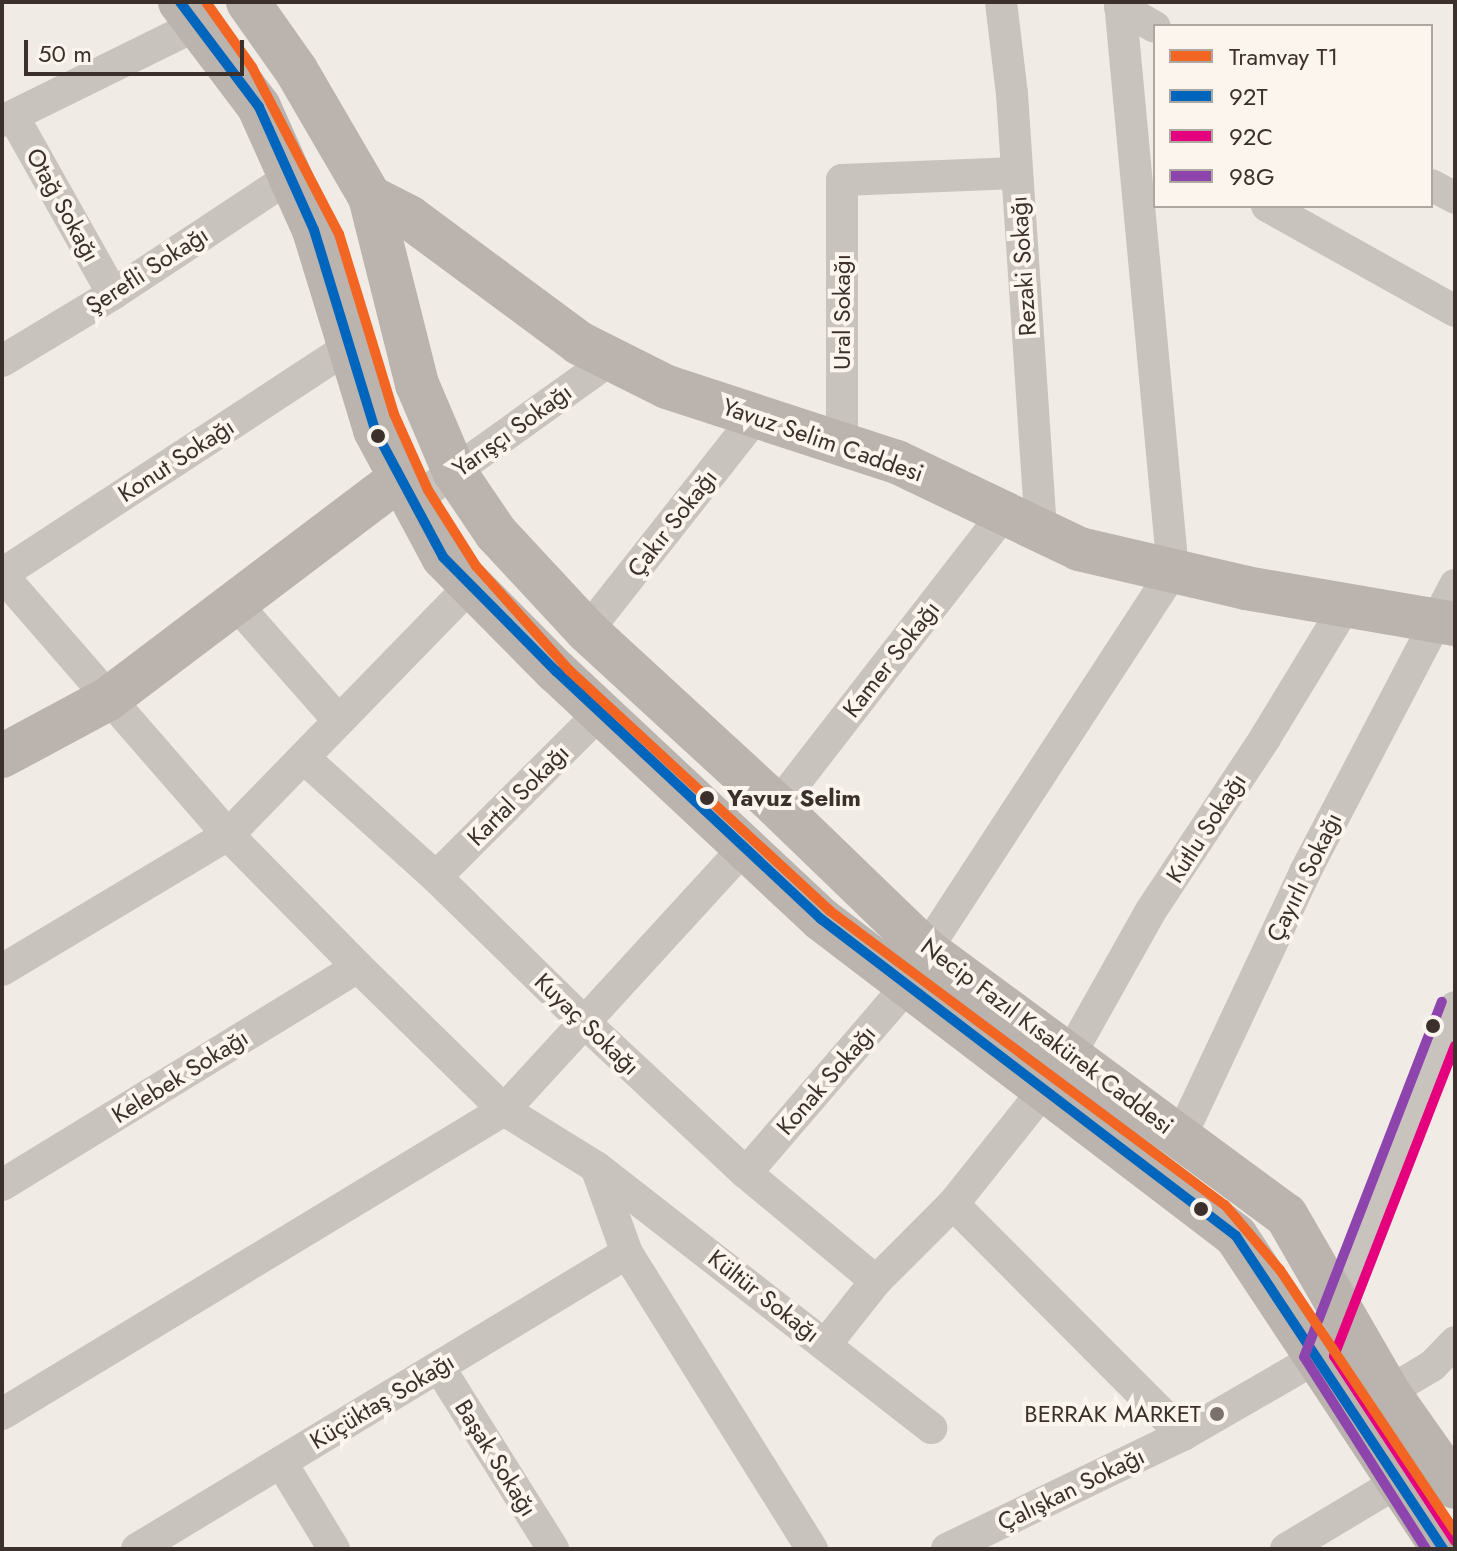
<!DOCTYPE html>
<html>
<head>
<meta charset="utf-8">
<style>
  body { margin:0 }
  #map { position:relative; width:1457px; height:1551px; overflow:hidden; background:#f0ebe5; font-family:Jost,sans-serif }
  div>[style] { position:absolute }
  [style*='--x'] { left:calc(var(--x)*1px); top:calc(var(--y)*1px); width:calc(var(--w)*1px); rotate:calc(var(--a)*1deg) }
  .street>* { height:32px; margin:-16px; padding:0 16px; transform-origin:16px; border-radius:16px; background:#c9c3be }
  .secondary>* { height:44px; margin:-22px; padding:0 22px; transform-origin:22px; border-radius:22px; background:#bab3ae }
  .bus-1>* { height:10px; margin:-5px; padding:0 5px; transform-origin:5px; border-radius:5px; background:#0065bd }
  .bus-2>* { height:10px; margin:-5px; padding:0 5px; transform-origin:5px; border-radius:5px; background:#e5007d }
  .bus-3>* { height:10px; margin:-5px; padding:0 5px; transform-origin:5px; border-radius:5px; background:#8e44ad }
  .tram-1>* { height:10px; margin:-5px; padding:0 5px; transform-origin:5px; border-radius:5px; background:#f26522 }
  .dots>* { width:22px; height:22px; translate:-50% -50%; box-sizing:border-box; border:4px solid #fbf5ee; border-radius:50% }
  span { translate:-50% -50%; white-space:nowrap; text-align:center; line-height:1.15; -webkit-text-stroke:8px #fbf5ee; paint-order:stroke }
  .street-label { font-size:24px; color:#3b302b }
  .stop-label { font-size:24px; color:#3b302b; font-weight:700 }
  .left { translate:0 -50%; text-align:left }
  .poi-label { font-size:24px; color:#3b302b }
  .right { translate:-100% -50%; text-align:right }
  .frame { position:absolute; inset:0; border:4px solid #3b302b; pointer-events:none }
  .legend { position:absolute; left:1153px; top:24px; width:280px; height:184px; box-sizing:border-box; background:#fbf5ee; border:2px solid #aea6a0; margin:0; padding:10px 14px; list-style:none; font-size:24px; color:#3b302b }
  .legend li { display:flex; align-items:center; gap:16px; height:40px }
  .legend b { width:40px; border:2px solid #aea6a0 }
  .scale { position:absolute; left:24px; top:40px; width:220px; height:36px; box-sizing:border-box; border:4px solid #3b302b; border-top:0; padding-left:10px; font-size:24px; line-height:28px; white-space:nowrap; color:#3b302b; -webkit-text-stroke:6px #fbf5ee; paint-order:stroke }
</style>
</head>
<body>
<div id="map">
  <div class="street">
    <div style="--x:1001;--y:2;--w:93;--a:83.2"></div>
    <div style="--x:1012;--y:94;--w:437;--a:86.2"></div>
    <div style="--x:1120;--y:7;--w:40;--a:29.7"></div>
    <div style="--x:13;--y:116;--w:204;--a:60.7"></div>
    <div style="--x:2;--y:121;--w:217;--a:-26.2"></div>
    <div style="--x:1431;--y:185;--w:27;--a:28"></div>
    <div style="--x:1267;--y:206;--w:215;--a:29.2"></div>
    <div style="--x:2;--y:361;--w:130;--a:-31.1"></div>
    <div style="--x:113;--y:294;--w:212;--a:-33.5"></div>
    <div style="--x:842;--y:444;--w:264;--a:-90"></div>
    <div style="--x:842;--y:180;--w:175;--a:-2.3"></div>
    <div style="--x:413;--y:501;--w:244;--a:-35.6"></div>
    <div style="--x:2;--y:574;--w:416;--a:-33.2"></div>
    <div style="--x:2;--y:575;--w:344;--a:49"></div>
    <div style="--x:228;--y:835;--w:185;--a:45.4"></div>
    <div style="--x:358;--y:967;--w:204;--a:44.4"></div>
    <div style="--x:504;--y:1110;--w:108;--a:31.8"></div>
    <div style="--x:596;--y:1167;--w:91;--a:70.2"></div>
    <div style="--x:627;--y:1253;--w:349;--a:58"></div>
    <div style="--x:235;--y:603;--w:157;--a:48.6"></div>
    <div style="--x:587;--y:631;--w:273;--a:-51.8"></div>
    <div style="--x:305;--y:759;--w:176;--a:42"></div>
    <div style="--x:436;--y:877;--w:209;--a:44.4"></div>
    <div style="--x:585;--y:1023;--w:220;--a:43"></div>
    <div style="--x:746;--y:1173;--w:169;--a:39.7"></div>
    <div style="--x:777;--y:806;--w:371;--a:-52.2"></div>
    <div style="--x:436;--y:877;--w:232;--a:-45"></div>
    <div style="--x:926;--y:950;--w:452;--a:-56.9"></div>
    <div style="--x:1173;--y:571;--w:571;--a:-95.32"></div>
    <div style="--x:2;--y:970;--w:263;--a:-30.9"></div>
    <div style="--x:228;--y:835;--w:349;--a:-45.8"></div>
    <div style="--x:1071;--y:1053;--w:162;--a:-60.7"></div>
    <div style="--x:1150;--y:912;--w:209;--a:-56.5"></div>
    <div style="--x:1265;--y:738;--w:156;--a:-58.7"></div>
    <div style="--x:1181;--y:1136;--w:292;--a:-64.8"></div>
    <div style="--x:1305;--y:872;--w:324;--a:-62.4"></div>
    <div style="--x:596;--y:1167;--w:425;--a:37.9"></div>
    <div style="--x:746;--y:1173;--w:245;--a:-49.3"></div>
    <div style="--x:2;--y:1185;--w:417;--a:-31.5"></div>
    <div style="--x:953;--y:1204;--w:326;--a:45.1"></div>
    <div style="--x:826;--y:1344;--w:80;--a:-51.6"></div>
    <div style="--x:876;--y:1281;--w:109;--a:-45"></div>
    <div style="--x:953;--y:1204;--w:146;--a:-51.4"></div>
    <div style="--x:439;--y:1367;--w:215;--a:57.9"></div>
    <div style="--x:1388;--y:1392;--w:51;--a:-30.6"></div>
    <div style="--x:1432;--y:1366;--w:33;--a:-46"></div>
    <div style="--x:2;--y:1414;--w:587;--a:-31.2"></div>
    <div style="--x:504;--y:1110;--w:354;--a:-47.5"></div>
    <div style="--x:281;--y:1462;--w:102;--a:58.7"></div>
    <div style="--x:137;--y:1549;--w:572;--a:-31.14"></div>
    <div style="--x:947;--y:1549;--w:262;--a:-25.8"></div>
    <div style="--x:1183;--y:1435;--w:156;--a:-30"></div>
    <div style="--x:1318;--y:1357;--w:50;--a:-65"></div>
    <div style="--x:1339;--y:1312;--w:326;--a:-69.2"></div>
    <div style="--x:1286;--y:1549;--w:131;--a:-30.9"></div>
  </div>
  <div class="secondary">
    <div style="--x:180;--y:2;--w:131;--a:53"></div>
    <div style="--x:259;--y:107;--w:135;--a:65.9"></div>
    <div style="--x:314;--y:230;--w:209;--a:73"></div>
    <div style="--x:375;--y:430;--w:144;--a:61.8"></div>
    <div style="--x:443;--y:557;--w:161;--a:45.3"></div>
    <div style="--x:556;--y:671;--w:363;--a:43.1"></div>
    <div style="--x:821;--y:919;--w:522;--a:37.37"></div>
    <div style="--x:1236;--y:1236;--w:375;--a:56.5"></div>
    <div style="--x:248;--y:2;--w:83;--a:54.8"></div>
    <div style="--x:296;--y:70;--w:147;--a:59.8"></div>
    <div style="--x:370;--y:197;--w:193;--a:75.9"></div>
    <div style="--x:417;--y:384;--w:95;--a:67"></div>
    <div style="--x:454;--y:471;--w:75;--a:55.9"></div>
    <div style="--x:496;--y:533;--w:134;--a:47.1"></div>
    <div style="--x:587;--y:631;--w:258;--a:42.6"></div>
    <div style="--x:777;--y:806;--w:207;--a:44"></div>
    <div style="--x:926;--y:950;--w:447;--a:36.4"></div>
    <div style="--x:1286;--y:1215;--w:204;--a:60"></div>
    <div style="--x:1388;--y:1392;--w:116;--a:54.8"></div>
    <div style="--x:370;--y:197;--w:44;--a:27.1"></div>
    <div style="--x:409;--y:217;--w:212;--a:36.5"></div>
    <div style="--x:579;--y:343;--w:98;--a:26.6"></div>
    <div style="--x:667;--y:387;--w:242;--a:18.1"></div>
    <div style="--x:897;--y:462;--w:202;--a:25.5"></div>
    <div style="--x:1079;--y:549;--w:171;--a:13.1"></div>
    <div style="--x:1246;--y:588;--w:212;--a:9.8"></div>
    <div style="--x:2;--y:756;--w:120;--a:-28.3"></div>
    <div style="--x:108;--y:699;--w:366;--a:-37.1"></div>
  </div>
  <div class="bus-1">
    <div style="--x:180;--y:2;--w:131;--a:53"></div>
    <div style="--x:259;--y:107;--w:135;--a:65.9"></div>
    <div style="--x:314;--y:230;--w:209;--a:73"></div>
    <div style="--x:375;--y:430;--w:144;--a:61.8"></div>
    <div style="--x:443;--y:557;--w:161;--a:45.3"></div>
    <div style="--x:556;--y:671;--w:363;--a:43.1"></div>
    <div style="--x:821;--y:919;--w:522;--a:37.37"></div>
    <div style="--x:1236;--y:1236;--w:375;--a:56.5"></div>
  </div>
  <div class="bus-2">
    <div style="--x:1455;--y:1541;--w:221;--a:-123.2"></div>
    <div style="--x:1334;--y:1356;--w:333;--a:-68.7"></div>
  </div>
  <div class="bus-3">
    <div style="--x:1426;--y:1549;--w:227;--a:-122.4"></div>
    <div style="--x:1304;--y:1357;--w:381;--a:-68.8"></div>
  </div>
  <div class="tram-1">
    <div style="--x:206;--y:2;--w:80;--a:54.7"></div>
    <div style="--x:252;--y:67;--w:188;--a:62.5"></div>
    <div style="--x:339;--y:234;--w:188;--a:73"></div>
    <div style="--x:394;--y:414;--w:83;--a:65.9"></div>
    <div style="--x:428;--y:490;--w:90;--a:57.7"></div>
    <div style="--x:476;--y:566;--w:140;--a:48.2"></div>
    <div style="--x:569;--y:670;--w:355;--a:42.7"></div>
    <div style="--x:830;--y:911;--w:492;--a:36.7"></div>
    <div style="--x:1225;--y:1205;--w:85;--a:49.8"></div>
    <div style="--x:1280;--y:1270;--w:314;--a:56.2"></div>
  </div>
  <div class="dots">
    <div style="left:378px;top:436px;background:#3b302b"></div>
    <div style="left:707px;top:798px;background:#3b302b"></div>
    <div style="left:1433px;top:1026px;background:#3b302b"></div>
    <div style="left:1201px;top:1209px;background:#3b302b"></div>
    <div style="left:1217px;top:1414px;background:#7a716c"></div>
  </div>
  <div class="street-label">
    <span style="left:63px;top:205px;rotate:61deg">Otağ Sokağı</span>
    <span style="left:1023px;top:266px;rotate:-94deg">Rezaki Sokağı</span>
    <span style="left:147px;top:270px;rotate:-33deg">Şerefli Sokağı</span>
    <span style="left:842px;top:312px;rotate:-90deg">Ural Sokağı</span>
    <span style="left:512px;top:430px;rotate:-36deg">Yarışçı Sokağı</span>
    <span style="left:823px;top:440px;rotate:19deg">Yavuz Selim Caddesi</span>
    <span style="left:176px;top:460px;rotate:-33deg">Konut Sokağı</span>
    <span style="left:672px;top:523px;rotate:-52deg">Çakır Sokağı</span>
    <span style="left:891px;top:659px;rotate:-52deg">Kamer Sokağı</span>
    <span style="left:518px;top:795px;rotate:-45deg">Kartal Sokağı</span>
    <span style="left:1206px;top:828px;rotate:-57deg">Kutlu Sokağı</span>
    <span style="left:1304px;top:877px;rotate:-64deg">Çayırlı Sokağı</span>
    <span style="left:587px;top:1024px;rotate:44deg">Kuyaç Sokağı</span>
    <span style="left:1047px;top:1036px;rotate:37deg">Necip Fazıl Kısakürek Caddesi</span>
    <span style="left:180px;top:1076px;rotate:-32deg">Kelebek Sokağı</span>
    <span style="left:826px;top:1080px;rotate:-49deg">Konak Sokağı</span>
    <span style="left:764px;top:1296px;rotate:38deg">Kültür Sokağı</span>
    <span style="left:382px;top:1401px;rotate:-31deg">Küçüktaş Sokağı</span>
    <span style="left:496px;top:1458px;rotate:58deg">Başak Sokağı</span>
    <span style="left:1071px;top:1489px;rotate:-26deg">Çalışkan Sokağı</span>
  </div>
  <div class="stop-label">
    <span class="left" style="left:727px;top:798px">Yavuz Selim</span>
  </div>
  <div class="poi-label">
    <span class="right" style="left:1201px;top:1414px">BERRAK MARKET</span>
  </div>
  <div class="frame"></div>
  <ul class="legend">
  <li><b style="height:10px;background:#f26522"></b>Tramvay T1</li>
  <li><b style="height:10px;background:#0065bd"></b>92T</li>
  <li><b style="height:10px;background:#e5007d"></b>92C</li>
  <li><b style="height:10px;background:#8e44ad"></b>98G</li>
  </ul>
  <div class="scale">50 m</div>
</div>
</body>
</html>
